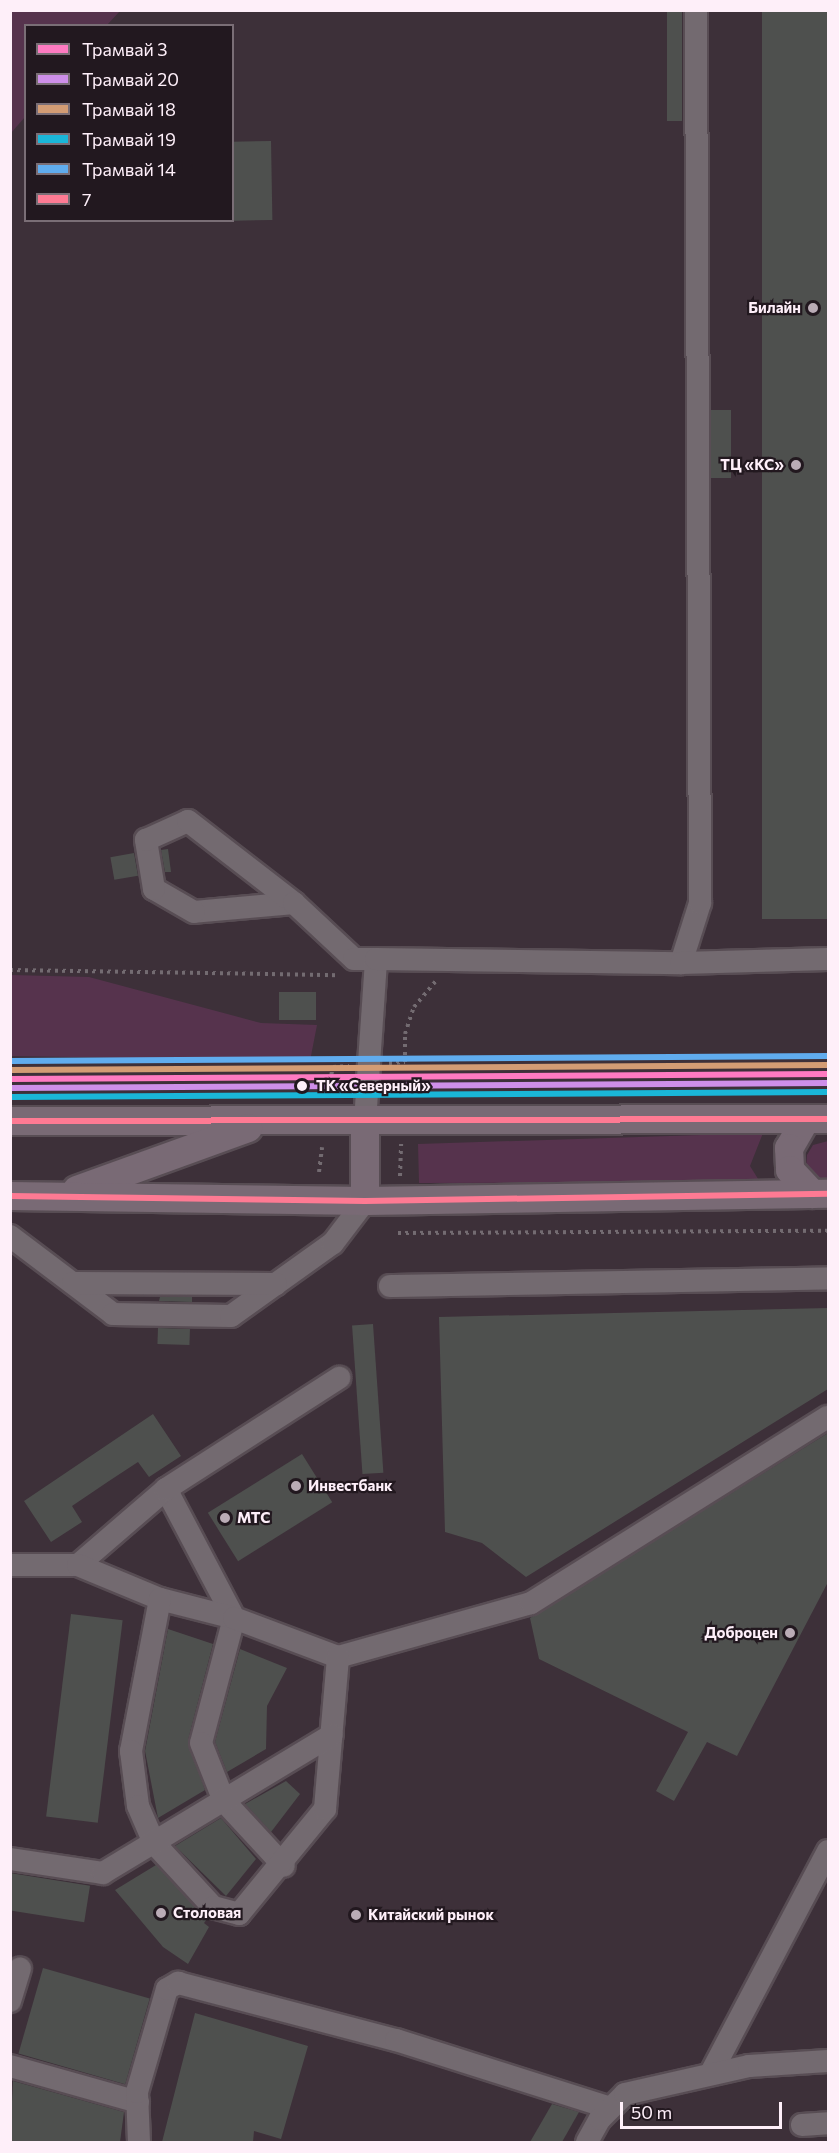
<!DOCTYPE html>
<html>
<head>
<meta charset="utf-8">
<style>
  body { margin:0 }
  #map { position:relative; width:839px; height:2153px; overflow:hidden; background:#3d3039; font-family:Commissioner,sans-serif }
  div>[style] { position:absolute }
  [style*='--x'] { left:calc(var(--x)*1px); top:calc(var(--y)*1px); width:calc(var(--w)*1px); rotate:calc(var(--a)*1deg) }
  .green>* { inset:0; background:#56334d }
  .building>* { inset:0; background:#4e504e; transform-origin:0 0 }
  .path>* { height:4px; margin-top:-2px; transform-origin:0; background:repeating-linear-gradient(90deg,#736b71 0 3px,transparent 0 7.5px) }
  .roads { filter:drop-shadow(2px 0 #584d54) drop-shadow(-2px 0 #584d54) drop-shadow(0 2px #584d54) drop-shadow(0 -2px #584d54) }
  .minor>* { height:22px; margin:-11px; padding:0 11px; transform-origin:11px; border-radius:11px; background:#736a70 }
  .major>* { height:28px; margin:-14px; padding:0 14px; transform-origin:14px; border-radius:14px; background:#796a75 }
  .bus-1>* { height:6px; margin:-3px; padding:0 3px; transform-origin:3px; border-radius:3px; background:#fe7a93 }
  .tram-1>* { height:6px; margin:-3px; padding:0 3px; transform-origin:3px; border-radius:3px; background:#fe7ac1 }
  .tram-2>* { height:6px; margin:-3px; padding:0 3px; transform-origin:3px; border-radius:3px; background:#ce8fe9 }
  .tram-3>* { height:6px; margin:-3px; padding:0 3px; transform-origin:3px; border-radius:3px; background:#d39c74 }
  .tram-4>* { height:6px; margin:-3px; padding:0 3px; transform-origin:3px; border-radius:3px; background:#1ab6d8 }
  .tram-5>* { height:6px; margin:-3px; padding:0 3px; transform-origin:3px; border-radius:3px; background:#60acee }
  .dots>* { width:16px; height:16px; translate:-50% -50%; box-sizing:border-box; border:3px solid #22181f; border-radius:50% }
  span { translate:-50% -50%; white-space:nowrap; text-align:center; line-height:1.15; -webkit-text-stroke:4.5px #22181f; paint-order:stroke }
  .poi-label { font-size:15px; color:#feeff9; font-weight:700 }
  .right { translate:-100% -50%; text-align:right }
  .left { translate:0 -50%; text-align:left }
  .stop-label { font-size:15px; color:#feeff9; font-weight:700 }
  .frame { position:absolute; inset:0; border:12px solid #feeff9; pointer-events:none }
  .legend { position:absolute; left:24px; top:24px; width:210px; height:198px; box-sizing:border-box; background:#22181f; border:2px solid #7a6e76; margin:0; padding:8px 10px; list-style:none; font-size:18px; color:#feeff9 }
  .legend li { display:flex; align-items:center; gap:12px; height:30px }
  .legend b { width:30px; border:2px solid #7a6e76 }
  .scale { position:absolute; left:620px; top:2102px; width:162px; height:27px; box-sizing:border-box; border:3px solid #feeff9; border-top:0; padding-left:8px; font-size:18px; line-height:21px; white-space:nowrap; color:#feeff9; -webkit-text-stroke:4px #22181f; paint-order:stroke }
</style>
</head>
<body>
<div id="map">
  <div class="green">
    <div style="clip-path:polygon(11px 10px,120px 11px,107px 25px,26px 26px,25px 117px,11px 133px)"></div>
    <div style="clip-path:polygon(11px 975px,89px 977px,261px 1023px,317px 1025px,310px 1061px,11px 1056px)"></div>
    <div style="clip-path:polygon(763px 1133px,750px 1166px,760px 1182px,419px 1183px,418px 1144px)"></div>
    <div style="clip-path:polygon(828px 1141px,828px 1182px,822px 1182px,806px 1168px,807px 1155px,813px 1145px)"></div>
  </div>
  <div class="building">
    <div style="left:667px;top:10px;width:15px;height:111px"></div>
    <div style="left:762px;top:10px;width:66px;height:909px"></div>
    <div style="left:271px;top:141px;width:79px;height:39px;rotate:89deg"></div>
    <div style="left:711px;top:410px;width:20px;height:68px"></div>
    <div style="clip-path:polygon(168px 849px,171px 872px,165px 872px,161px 850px)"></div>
    <div style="left:134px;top:853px;width:23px;height:24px;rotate:80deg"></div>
    <div style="left:279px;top:992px;width:37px;height:28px"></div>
    <div style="clip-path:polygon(160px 1297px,192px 1297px,192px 1302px,159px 1301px)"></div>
    <div style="clip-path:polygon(828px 1308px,828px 1389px,526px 1577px,482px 1543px,445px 1532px,439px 1317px)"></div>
    <div style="left:373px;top:1324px;width:149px;height:21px;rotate:86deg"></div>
    <div style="left:158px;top:1328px;width:32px;height:16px;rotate:2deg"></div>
    <div style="clip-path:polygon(153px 1414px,181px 1456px,149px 1477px,138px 1462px,109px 1481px,72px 1506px,82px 1522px,51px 1542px,24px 1501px)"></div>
    <div style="clip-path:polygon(828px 1433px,828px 1582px,737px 1756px,707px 1742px,674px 1801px,656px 1791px,688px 1732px,539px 1659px,530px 1618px)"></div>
    <div style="left:302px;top:1454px;width:57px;height:111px;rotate:58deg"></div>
    <div style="left:71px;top:1614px;width:52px;height:204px;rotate:7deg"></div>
    <div style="clip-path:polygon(168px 1629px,213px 1644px,188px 1740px,205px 1790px,158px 1818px,145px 1751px)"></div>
    <div style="clip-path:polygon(240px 1649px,287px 1668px,267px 1706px,266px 1749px,227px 1772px,215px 1742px)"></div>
    <div style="clip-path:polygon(286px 1781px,300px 1794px,271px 1832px,245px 1804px)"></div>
    <div style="clip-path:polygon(221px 1818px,256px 1859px,226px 1896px,175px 1846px)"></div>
    <div style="clip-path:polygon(156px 1865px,207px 1919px,204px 1923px,209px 1927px,188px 1964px,163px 1947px,115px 1890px)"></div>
    <div style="left:10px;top:1873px;width:81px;height:37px;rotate:9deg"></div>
    <div style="left:43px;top:1968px;width:111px;height:89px;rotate:16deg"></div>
    <div style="clip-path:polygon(195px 2013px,308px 2046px,281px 2139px,254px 2131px,253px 2142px,162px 2142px)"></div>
    <div style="clip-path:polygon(13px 2081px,124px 2112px,120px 2142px,10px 2142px)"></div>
    <div style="clip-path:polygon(552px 2104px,579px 2112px,562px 2142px,530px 2142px)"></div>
  </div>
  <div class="path">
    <div style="--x:10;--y:970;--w:328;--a:0.9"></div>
    <div style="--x:389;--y:1063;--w:16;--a:-4"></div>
    <div style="--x:405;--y:1062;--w:28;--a:-90"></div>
    <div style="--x:405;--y:1034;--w:28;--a:-72"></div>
    <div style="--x:414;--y:1007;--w:34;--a:-50"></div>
    <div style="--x:327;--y:1097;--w:31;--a:-79"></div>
    <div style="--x:333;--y:1067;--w:16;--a:-4"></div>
    <div style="--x:319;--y:1172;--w:25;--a:-83"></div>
    <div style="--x:400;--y:1176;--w:32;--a:-88"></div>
    <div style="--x:398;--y:1233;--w:430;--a:-0.3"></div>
  </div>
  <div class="roads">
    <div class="minor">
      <div style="--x:294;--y:903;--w:100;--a:174.9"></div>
      <div style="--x:194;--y:912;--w:46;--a:-150.1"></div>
      <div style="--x:154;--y:889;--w:50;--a:-99.3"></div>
      <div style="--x:146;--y:840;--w:46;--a:-24.3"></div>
      <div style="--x:188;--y:821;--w:134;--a:37.7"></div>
      <div style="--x:294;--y:903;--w:82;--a:43"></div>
      <div style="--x:354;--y:959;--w:22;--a:0"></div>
      <div style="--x:681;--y:963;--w:63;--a:-72.4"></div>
      <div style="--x:700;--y:903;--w:893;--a:-90.26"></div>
      <div style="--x:365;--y:1122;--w:163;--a:-86.1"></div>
      <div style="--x:376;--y:959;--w:305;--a:0.8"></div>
      <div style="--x:681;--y:963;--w:147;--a:-1.6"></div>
      <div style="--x:10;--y:1236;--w:129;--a:37.1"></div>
      <div style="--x:113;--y:1314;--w:118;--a:1"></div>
      <div style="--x:231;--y:1316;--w:125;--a:-35.6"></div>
      <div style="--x:333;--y:1243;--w:53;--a:-52.7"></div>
      <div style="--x:73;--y:1283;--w:203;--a:0.3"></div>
      <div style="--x:390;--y:1286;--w:438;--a:-1"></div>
      <div style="--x:166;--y:1489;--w:146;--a:62.2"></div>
      <div style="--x:234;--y:1618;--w:129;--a:104.8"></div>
      <div style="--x:201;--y:1743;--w:62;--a:68.4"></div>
      <div style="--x:224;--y:1801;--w:88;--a:47.3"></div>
      <div style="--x:10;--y:1565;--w:68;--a:0"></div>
      <div style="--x:78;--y:1565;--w:116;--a:-40.8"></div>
      <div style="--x:166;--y:1489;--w:206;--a:-32.7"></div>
      <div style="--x:78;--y:1565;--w:89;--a:22.5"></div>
      <div style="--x:160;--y:1599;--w:76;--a:14.4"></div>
      <div style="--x:234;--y:1618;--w:111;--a:20.6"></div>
      <div style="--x:338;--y:1657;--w:200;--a:-15.6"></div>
      <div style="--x:531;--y:1603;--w:350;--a:-32.1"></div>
      <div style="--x:160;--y:1599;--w:155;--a:100.8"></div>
      <div style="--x:131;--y:1751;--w:55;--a:82.7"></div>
      <div style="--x:138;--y:1806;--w:40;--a:66.6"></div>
      <div style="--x:154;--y:1843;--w:87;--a:47.3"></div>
      <div style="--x:213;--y:1907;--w:27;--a:15"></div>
      <div style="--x:239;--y:1914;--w:136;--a:-50.7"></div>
      <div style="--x:325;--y:1809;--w:153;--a:-85.1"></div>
      <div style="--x:10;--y:1859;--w:94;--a:8.6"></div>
      <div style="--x:103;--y:1873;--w:267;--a:-31.1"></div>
      <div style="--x:10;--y:2001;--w:34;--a:-73"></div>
      <div style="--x:10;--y:2066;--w:133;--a:15.7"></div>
      <div style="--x:711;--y:2073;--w:251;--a:-62.2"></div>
      <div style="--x:802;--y:2125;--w:26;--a:-4"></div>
      <div style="--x:139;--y:2142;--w:50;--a:-92.3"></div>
      <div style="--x:137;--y:2092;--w:107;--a:-73.8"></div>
      <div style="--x:167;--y:1989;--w:13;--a:-29"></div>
      <div style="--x:178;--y:1983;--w:225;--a:14.7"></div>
      <div style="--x:396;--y:2040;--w:225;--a:17.6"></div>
      <div style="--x:587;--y:2142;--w:26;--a:-61"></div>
      <div style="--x:600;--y:2119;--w:35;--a:-45"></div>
      <div style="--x:625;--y:2094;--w:127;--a:-12.7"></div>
      <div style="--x:749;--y:2066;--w:79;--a:-3.6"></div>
    </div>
    <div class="major">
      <div style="--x:806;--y:1119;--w:34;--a:120"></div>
      <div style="--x:789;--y:1148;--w:22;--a:87"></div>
      <div style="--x:790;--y:1170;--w:33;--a:47"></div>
      <div style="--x:10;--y:1121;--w:818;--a:-0.14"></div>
      <div style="--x:77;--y:1190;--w:182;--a:-19.9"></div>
      <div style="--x:10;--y:1196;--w:355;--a:0.8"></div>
      <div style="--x:365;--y:1201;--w:463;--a:-0.9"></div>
      <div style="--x:365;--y:1201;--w:79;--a:-90"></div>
    </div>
  </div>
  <div class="bus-1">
    <div style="--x:10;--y:1121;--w:818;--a:-0.14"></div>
    <div style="--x:10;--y:1196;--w:355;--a:0.8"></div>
    <div style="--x:365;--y:1201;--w:463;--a:-0.9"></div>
  </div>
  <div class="tram-1">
    <div style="--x:10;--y:1079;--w:818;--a:-0.35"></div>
  </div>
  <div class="tram-2">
    <div style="--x:10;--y:1088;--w:818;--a:-0.35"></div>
  </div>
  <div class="tram-3">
    <div style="--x:10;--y:1070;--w:818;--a:-0.35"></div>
  </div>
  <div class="tram-4">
    <div style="--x:10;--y:1097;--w:818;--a:-0.35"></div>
  </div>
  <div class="tram-5">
    <div style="--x:10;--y:1061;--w:818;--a:-0.35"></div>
  </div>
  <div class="dots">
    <div style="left:813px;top:308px;background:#baacb6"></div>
    <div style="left:796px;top:465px;background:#baacb6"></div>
    <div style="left:302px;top:1086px;background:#feeff9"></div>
    <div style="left:296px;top:1486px;background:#baacb6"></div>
    <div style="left:225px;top:1518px;background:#baacb6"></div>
    <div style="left:790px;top:1633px;background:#baacb6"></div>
    <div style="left:161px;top:1913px;background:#baacb6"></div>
    <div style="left:356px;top:1915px;background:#baacb6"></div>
  </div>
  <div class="poi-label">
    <span class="right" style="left:801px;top:308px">Билайн</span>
    <span class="right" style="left:784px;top:465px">ТЦ «КС»</span>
    <span class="left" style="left:308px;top:1486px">Инвестбанк</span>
    <span class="left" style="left:237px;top:1518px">МТС</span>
    <span class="right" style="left:778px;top:1633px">Доброцен</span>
    <span class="left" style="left:173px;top:1913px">Столовая</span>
    <span class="left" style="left:368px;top:1915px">Китайский рынок</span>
  </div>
  <div class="stop-label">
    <span class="left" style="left:316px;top:1086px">ТК «Северный»</span>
  </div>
  <div class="frame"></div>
  <ul class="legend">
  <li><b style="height:8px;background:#fe7ac1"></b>Трамвай 3</li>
  <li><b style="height:8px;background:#ce8fe9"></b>Трамвай 20</li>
  <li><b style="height:8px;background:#d39c74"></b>Трамвай 18</li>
  <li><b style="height:8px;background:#1ab6d8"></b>Трамвай 19</li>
  <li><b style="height:8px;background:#60acee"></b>Трамвай 14</li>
  <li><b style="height:8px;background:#fe7a93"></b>7</li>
  </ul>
  <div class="scale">50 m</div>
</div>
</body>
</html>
